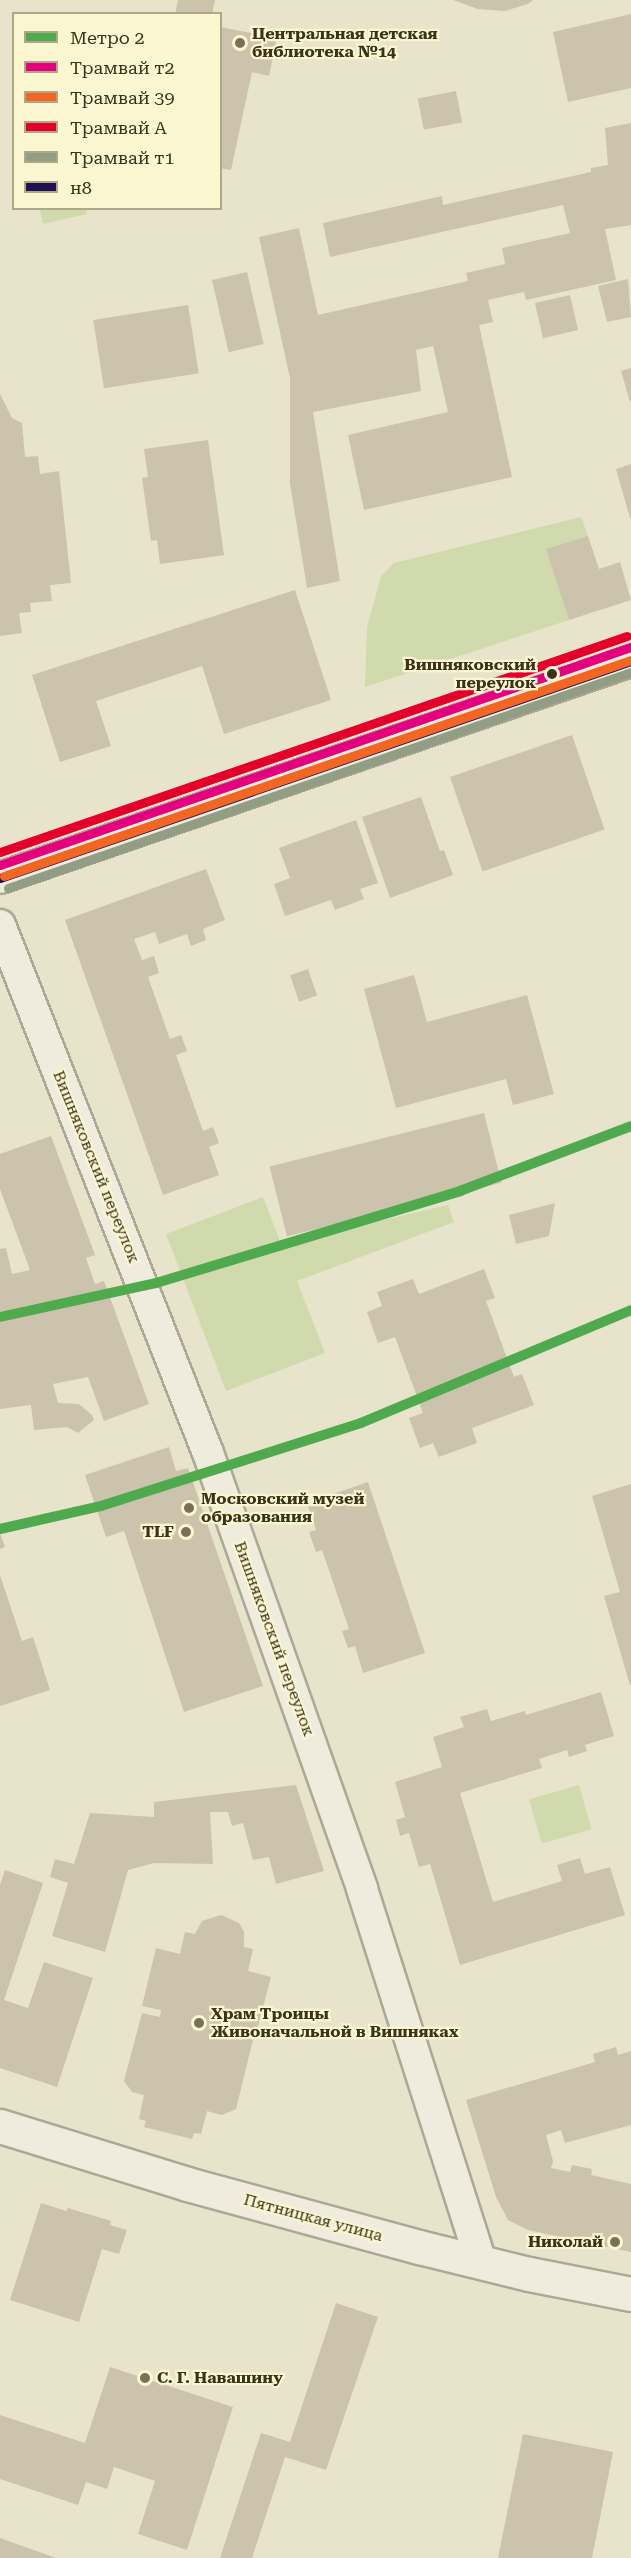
<!DOCTYPE html>
<html>
<head>
<meta charset="utf-8">
<style>
  body { margin:0 }
  #map { position:relative; width:631px; height:2558px; overflow:hidden; background:#e7e4cb; font-family:"Roboto Serif",serif }
  div>[style] { position:absolute }
  [style*='--x'] { left:calc(var(--x)*1px); top:calc(var(--y)*1px); width:calc(var(--w)*1px); rotate:calc(var(--a)*1deg) }
  .green>* { inset:0; background:#d0daac; transform-origin:0 0 }
  .building>* { inset:0; background:#ccc3ac; transform-origin:0 0 }
  .roads { filter:drop-shadow(2px 0 #aca895) drop-shadow(-2px 0 #aca895) drop-shadow(0 2px #aca895) drop-shadow(0 -2px #aca895) }
  .street>* { height:30px; margin:-15px; padding:0 15px; transform-origin:15px; border-radius:15px; background:#efecde }
  .secondary>* { height:33px; margin:-16.5px; padding:0 16.5px; transform-origin:16.5px; border-radius:16.5px; background:#efecde }
  .bus-1>* { height:9px; margin:-4.5px; padding:0 4.5px; transform-origin:4.5px; border-radius:4.5px; background:#1f1051 }
  .tram-1>* { height:9px; margin:-4.5px; padding:0 4.5px; transform-origin:4.5px; border-radius:4.5px; background:#e5007d }
  .tram-2>* { height:9px; margin:-4.5px; padding:0 4.5px; transform-origin:4.5px; border-radius:4.5px; background:#f26522 }
  .tram-3>* { height:9px; margin:-4.5px; padding:0 4.5px; transform-origin:4.5px; border-radius:4.5px; background:#e4002b }
  .tram-4>* { height:9px; margin:-4.5px; padding:0 4.5px; transform-origin:4.5px; border-radius:4.5px; background:#919e83 }
  .metro-1>* { height:10px; margin:-5px; padding:0 5px; transform-origin:5px; border-radius:5px; background:#4eaa4c }
  .dots>* { width:16px; height:16px; translate:-50% -50%; box-sizing:border-box; border:3px solid #f9f6d0; border-radius:50% }
  span { translate:-50% -50%; white-space:nowrap; text-align:center; line-height:1.15; -webkit-text-stroke:4.5px #f9f6d0; paint-order:stroke }
  .poi-label { font-size:16px; color:#3c321b; font-weight:700 }
  .left { translate:0 -50%; text-align:left }
  .right { translate:-100% -50%; text-align:right }
  .stop-label { font-size:16px; color:#3c321b; font-weight:700 }
  .street-label { font-size:16px; color:#3c321b }
  .legend { position:absolute; left:12px; top:12px; width:210px; height:198px; box-sizing:border-box; background:#f9f6d0; border:2px solid #ada888; margin:0; padding:8px 10px; list-style:none; font-size:18px; color:#3c321b }
  .legend li { display:flex; align-items:center; gap:12px; height:30px }
  .legend b { width:30px; border:2px solid #ada888 }
</style>
</head>
<body>
<div id="map">
  <div class="green">
    <div style="clip-path:polygon(40px 209px,86px 209px,87px 214px,43px 224px)"></div>
    <div style="clip-path:polygon(581px 517px,588px 536px,547px 550px,569px 620px,365px 687px,367px 627px,381px 576px,394px 563px)"></div>
    <div style="clip-path:polygon(263px 1197px,281px 1244px,448px 1205px,454px 1222px,297px 1281px,325px 1353px,226px 1391px,166px 1234px)"></div>
    <div style="left:579px;top:1785px;width:46px;height:52px;rotate:74deg"></div>
  </div>
  <div class="building">
    <div style="clip-path:polygon(178px 0,215px 0,212px 14px,175px 14px)"></div>
    <div style="clip-path:polygon(453px 0,533px 0,528px 4px,505px 11px,478px 9px)"></div>
    <div style="clip-path:polygon(631px 14px,631px 88px,568px 102px,553px 32px)"></div>
    <div style="clip-path:polygon(220px 27px,277px 38px,269px 76px,252px 72px,231px 170px,220px 168px)"></div>
    <div style="left:456px;top:91px;width:32px;height:39px;rotate:79deg"></div>
    <div style="clip-path:polygon(631px 123px,631px 225px,605px 229px,616px 280px,526px 300px,524px 292px,488px 300px,493px 322px,479px 325px,512px 477px,364px 510px,348px 435px,448px 412px,433px 346px,416px 350px,421px 391px,313px 412px,340px 581px,307px 588px,290px 484px,290px 378px,259px 237px,299px 228px,318px 315px,468px 281px,466px 273px,505px 264px,502px 248px,570px 233px,563px 205px,330px 257px,323px 223px,442px 196px,443px 205px,591px 172px,591px 168px,608px 165px,605px 128px)"></div>
    <div style="left:247px;top:272px;width:74px;height:36px;rotate:77deg"></div>
    <div style="clip-path:polygon(628px 279px,631px 317px,607px 322px,598px 286px)"></div>
    <div style="left:570px;top:295px;width:36px;height:36px;rotate:77deg"></div>
    <div style="left:188px;top:305px;width:69px;height:96px;rotate:81deg"></div>
    <div style="clip-path:polygon(631px 368px,631px 401px,630px 402px,621px 371px)"></div>
    <div style="clip-path:polygon(0 394px,12px 418px,22px 423px,25px 457px,38px 456px,40px 474px,59px 471px,71px 583px,50px 585px,52px 601px,30px 603px,31px 612px,19px 613px,22px 633px,0 636px)"></div>
    <div style="clip-path:polygon(208px 440px,224px 555px,160px 564px,157px 540px,151px 541px,142px 478px,148px 477px,144px 449px)"></div>
    <div style="clip-path:polygon(631px 464px,631px 518px,630px 518px,616px 469px)"></div>
    <div style="clip-path:polygon(588px 536px,599px 569px,620px 562px,631px 600px,569px 620px,546px 549px)"></div>
    <div style="clip-path:polygon(295px 590px,331px 700px,224px 734px,202px 666px,96px 701px,111px 746px,60px 762px,32px 675px)"></div>
    <div style="left:572px;top:735px;width:100px;height:129px;rotate:71deg"></div>
    <div style="clip-path:polygon(421px 797px,440px 851px,444px 850px,453px 875px,390px 898px,362px 817px)"></div>
    <div style="clip-path:polygon(356px 820px,378px 883px,360px 889px,364px 899px,335px 910px,331px 900px,285px 916px,274px 884px,290px 878px,279px 848px)"></div>
    <div style="clip-path:polygon(206px 869px,225px 920px,203px 929px,206px 940px,191px 946px,187px 934px,159px 944px,155px 932px,134px 939px,142px 960px,154px 956px,159px 973px,148px 977px,170px 1039px,181px 1035px,187px 1051px,176px 1055px,203px 1131px,213px 1127px,219px 1143px,209px 1147px,219px 1175px,163px 1195px,65px 920px)"></div>
    <div style="left:308px;top:969px;width:28px;height:19px;rotate:71deg"></div>
    <div style="clip-path:polygon(414px 975px,427px 1022px,527px 995px,554px 1094px,513px 1105px,506px 1079px,396px 1108px,364px 989px)"></div>
    <div style="left:484px;top:1113px;width:72px;height:221px;rotate:76deg"></div>
    <div style="clip-path:polygon(51px 1136px,95px 1255px,86px 1258px,95px 1284px,104px 1281px,149px 1404px,104px 1421px,88px 1377px,53px 1384px,58px 1403px,79px 1404px,92px 1415px,94px 1420px,78px 1433px,67px 1427px,34px 1430px,31px 1405px,0 1409px,0 1249px,6px 1248px,12px 1274px,30px 1270px,0 1189px,0 1154px)"></div>
    <div style="clip-path:polygon(555px 1203px,549px 1236px,516px 1244px,509px 1215px)"></div>
    <div style="clip-path:polygon(484px 1269px,495px 1298px,486px 1301px,514px 1377px,522px 1374px,534px 1405px,472px 1428px,477px 1443px,439px 1457px,433px 1443px,420px 1448px,409px 1418px,423px 1413px,395px 1337px,378px 1343px,367px 1312px,382px 1306px,377px 1292px,413px 1279px,419px 1294px)"></div>
    <div style="clip-path:polygon(169px 1447px,176px 1471px,188px 1468px,263px 1686px,184px 1712px,124px 1531px,106px 1537px,85px 1475px)"></div>
    <div style="clip-path:polygon(368px 1482px,425px 1653px,363px 1673px,355px 1646px,348px 1648px,345px 1640px,342px 1631px,349px 1629px,322px 1550px,316px 1552px,309px 1532px,316px 1530px,307px 1503px)"></div>
    <div style="clip-path:polygon(631px 1484px,631px 1685px,630px 1685px,604px 1596px,620px 1592px,592px 1496px)"></div>
    <div style="clip-path:polygon(0 1533px,5px 1547px,0 1549px)"></div>
    <div style="clip-path:polygon(0 1575px,22px 1641px,33px 1637px,50px 1690px,0 1706px)"></div>
    <div style="clip-path:polygon(601px 1692px,614px 1736px,585px 1745px,587px 1751px,569px 1757px,567px 1750px,539px 1759px,542px 1768px,460px 1793px,493px 1902px,562px 1881px,557px 1865px,580px 1858px,585px 1874px,610px 1867px,625px 1915px,460px 1965px,430px 1864px,419px 1867px,409px 1833px,400px 1836px,396px 1820px,405px 1817px,395px 1782px,442px 1767px,433px 1737px,464px 1727px,460px 1717px,487px 1709px,491px 1721px,525px 1711px,526px 1715px)"></div>
    <div style="clip-path:polygon(296px 1785px,324px 1871px,276px 1884px,269px 1857px,253px 1860px,243px 1823px,232px 1826px,228px 1812px,210px 1812px,213px 1864px,154px 1863px,128px 1870px,105px 1952px,52px 1936px,68px 1883px,50px 1877px,55px 1859px,74px 1864px,90px 1813px,154px 1817px,154px 1802px)"></div>
    <div style="clip-path:polygon(5px 1870px,43px 1883px,4px 2000px,28px 2008px,44px 1962px,93px 1978px,57px 2087px,0 2068px,0 1885px)"></div>
    <div style="clip-path:polygon(221px 1915px,239px 1923px,244px 1932px,244px 1947px,253px 1949px,248px 1971px,271px 1977px,256px 2034px,236px 2029px,235px 2035px,253px 2040px,236px 2109px,222px 2115px,207px 2111px,201px 2134px,194px 2133px,192px 2139px,144px 2127px,146px 2121px,139px 2119px,144px 2095px,132px 2092px,124px 2081px,142px 2013px,160px 2017px,161px 2010px,142px 2006px,156px 1948px,180px 1954px,185px 1932px,195px 1934px,202px 1921px)"></div>
    <div style="clip-path:polygon(616px 2047px,618px 2055px,631px 2051px,631px 2125px,565px 2143px,561px 2130px,546px 2135px,553px 2161px,551px 2168px,570px 2172px,572px 2165px,592px 2169px,591px 2175px,631px 2184px,631px 2252px,528px 2230px,508px 2220px,496px 2197px,466px 2100px,595px 2062px,593px 2054px)"></div>
    <div style="clip-path:polygon(41px 2203px,66px 2211px,68px 2208px,111px 2221px,110px 2225px,127px 2230px,119px 2254px,102px 2249px,79px 2322px,10px 2300px)"></div>
    <div style="clip-path:polygon(336px 2303px,378px 2317px,326px 2470px,285px 2457px,252px 2558px,220px 2558px,261px 2433px,290px 2442px)"></div>
    <div style="clip-path:polygon(110px 2367px,233px 2407px,187px 2550px,138px 2534px,155px 2481px,114px 2467px,107px 2489px,86px 2482px,78px 2505px,0 2479px,0 2415px,85px 2443px)"></div>
    <div style="clip-path:polygon(523px 2434px,613px 2452px,592px 2558px,498px 2558px)"></div>
    <div style="clip-path:polygon(0 2538px,56px 2558px,0 2558px)"></div>
  </div>
  <div class="roads">
    <div class="street">
      <div style="--x:0;--y:878;--w:667;--a:-18.98"></div>
      <div style="--x:0;--y:925;--w:567;--a:68.5"></div>
      <div style="--x:208;--y:1453;--w:462;--a:70.5"></div>
      <div style="--x:362;--y:1889;--w:392;--a:72.3"></div>
    </div>
    <div class="secondary">
      <div style="--x:0;--y:2126;--w:196;--a:17.2"></div>
      <div style="--x:187;--y:2184;--w:240;--a:15.2"></div>
      <div style="--x:419;--y:2247;--w:113;--a:13.8"></div>
      <div style="--x:529;--y:2274;--w:104;--a:11.1"></div>
    </div>
  </div>
  <div class="bus-1">
    <div style="--x:0;--y:878;--w:667;--a:-18.98"></div>
  </div>
  <div class="tram-1">
    <div style="--x:0;--y:865;--w:668;--a:-19.06"></div>
  </div>
  <div class="tram-2">
    <div style="--x:4;--y:876;--w:663;--a:-19.01"></div>
  </div>
  <div class="tram-3">
    <div style="--x:0;--y:852;--w:663;--a:-19.01"></div>
  </div>
  <div class="tram-4">
    <div style="--x:8;--y:888;--w:659;--a:-19.12"></div>
  </div>
  <div class="metro-1">
    <div style="--x:0;--y:1317;--w:160;--a:-12.3"></div>
    <div style="--x:156;--y:1283;--w:318;--a:-16.8"></div>
    <div style="--x:460;--y:1191;--w:183;--a:-20.8"></div>
    <div style="--x:0;--y:1529;--w:104;--a:-12.8"></div>
    <div style="--x:101;--y:1506;--w:273;--a:-17.7"></div>
    <div style="--x:361;--y:1423;--w:293;--a:-22.7"></div>
  </div>
  <div class="dots">
    <div style="left:240px;top:43px;background:#787059"></div>
    <div style="left:552px;top:674px;background:#3c321b"></div>
    <div style="left:189px;top:1508px;background:#787059"></div>
    <div style="left:186px;top:1532px;background:#787059"></div>
    <div style="left:199px;top:2023px;background:#787059"></div>
    <div style="left:615px;top:2242px;background:#787059"></div>
    <div style="left:145px;top:2378px;background:#787059"></div>
  </div>
  <div class="poi-label">
    <span class="left" style="left:252px;top:43px">Центральная детская<br>библиотека №14</span>
    <span class="left" style="left:201px;top:1508px">Московский музей<br>образования</span>
    <span class="right" style="left:174px;top:1532px">TLF</span>
    <span class="left" style="left:211px;top:2023px">Храм Троицы<br>Живоначальной в Вишняках</span>
    <span class="right" style="left:603px;top:2242px">Николай</span>
    <span class="left" style="left:157px;top:2378px">С. Г. Навашину</span>
  </div>
  <div class="stop-label">
    <span class="right" style="left:536px;top:674px">Вишняковский<br>переулок</span>
  </div>
  <div class="street-label">
    <span style="left:96px;top:1167px;rotate:68deg">Вишняковский переулок</span>
    <span style="left:274px;top:1639px;rotate:70deg">Вишняковский переулок</span>
    <span style="left:313px;top:2218px;rotate:15deg">Пятницкая улица</span>
  </div>
  <ul class="legend">
  <li><b style="height:8px;background:#4eaa4c"></b>Метро 2</li>
  <li><b style="height:8px;background:#e5007d"></b>Трамвай т2</li>
  <li><b style="height:8px;background:#f26522"></b>Трамвай 39</li>
  <li><b style="height:8px;background:#e4002b"></b>Трамвай А</li>
  <li><b style="height:8px;background:#919e83"></b>Трамвай т1</li>
  <li><b style="height:8px;background:#1f1051"></b>н8</li>
  </ul>
</div>
</body>
</html>
